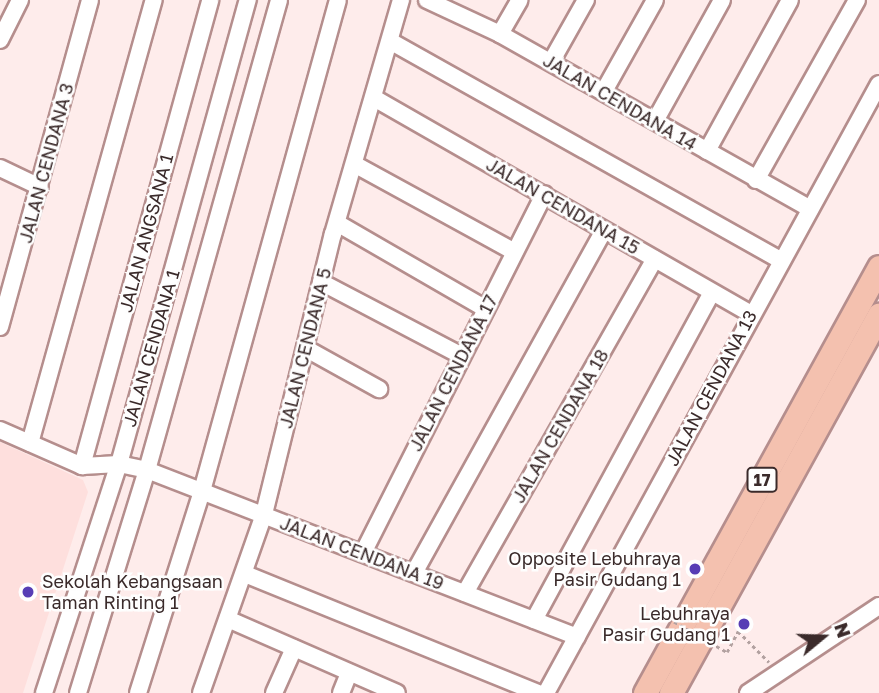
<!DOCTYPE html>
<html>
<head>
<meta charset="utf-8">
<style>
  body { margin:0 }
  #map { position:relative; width:879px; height:693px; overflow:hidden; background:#feeceb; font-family:"Golos Text",sans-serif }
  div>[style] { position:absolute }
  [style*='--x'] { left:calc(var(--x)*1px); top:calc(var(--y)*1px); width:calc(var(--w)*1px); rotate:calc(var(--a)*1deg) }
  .built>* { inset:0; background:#fedfdd }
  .path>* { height:2.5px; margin-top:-1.25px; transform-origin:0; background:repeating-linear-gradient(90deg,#b2a1a0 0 3.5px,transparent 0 7px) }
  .roads { filter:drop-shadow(2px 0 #b58e8d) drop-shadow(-2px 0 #b58e8d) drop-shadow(0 2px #b58e8d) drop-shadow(0 -2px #b58e8d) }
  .minor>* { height:16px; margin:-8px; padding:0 8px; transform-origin:8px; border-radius:8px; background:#fff }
  .highway>* { height:23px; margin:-11.5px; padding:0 11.5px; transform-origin:11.5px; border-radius:11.5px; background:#f4c1af }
  .path-bridge>* { height:2.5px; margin-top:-1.25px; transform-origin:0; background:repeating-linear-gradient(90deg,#b2a1a0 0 3.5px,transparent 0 7px) }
  .dots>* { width:19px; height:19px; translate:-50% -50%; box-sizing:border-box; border:4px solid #fefefe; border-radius:50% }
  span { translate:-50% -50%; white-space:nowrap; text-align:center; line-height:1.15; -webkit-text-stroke:5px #fefefe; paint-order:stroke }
  .shield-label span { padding:2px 5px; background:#fefefe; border:2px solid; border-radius:5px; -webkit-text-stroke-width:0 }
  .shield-label { font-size:16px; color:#3a2a2a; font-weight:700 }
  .street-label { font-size:18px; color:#3a2a2a }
  .poi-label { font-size:18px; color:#3a2a2a }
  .right { translate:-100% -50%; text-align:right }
  .left { translate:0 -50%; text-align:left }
  .north { position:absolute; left:788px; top:602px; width:70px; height:70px; -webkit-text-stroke:5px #fefefe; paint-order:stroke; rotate:71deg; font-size:19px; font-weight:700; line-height:28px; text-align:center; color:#3a2a2a }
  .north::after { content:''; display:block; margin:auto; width:24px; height:32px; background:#3a2a2a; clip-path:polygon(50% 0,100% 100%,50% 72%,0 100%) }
</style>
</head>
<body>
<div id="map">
  <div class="built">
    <div style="clip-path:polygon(0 442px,83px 480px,88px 492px,23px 693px,0 693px)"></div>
  </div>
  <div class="path">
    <div style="--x:727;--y:652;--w:24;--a:-62"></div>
    <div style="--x:738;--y:631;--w:44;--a:45"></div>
  </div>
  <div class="roads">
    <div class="minor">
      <div style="--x:427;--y:0;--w:81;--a:25"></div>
      <div style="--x:500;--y:34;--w:356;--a:29.4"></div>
      <div style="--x:500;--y:34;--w:39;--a:-60"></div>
      <div style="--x:0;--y:40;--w:45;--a:-63.4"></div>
      <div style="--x:390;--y:41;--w:448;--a:29.3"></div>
      <div style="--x:551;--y:62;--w:71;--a:-60.6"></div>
      <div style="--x:604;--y:91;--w:104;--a:-60.7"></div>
      <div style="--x:374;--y:98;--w:434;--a:29.8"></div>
      <div style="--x:655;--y:121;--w:138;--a:-61"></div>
      <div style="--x:707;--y:151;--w:172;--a:-61.2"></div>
      <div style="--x:354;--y:164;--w:183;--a:28.7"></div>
      <div style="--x:0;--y:168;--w:44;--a:25.4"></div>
      <div style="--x:756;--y:180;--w:206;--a:-60.7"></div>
      <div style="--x:337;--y:223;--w:172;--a:30"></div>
      <div style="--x:321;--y:282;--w:159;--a:27.7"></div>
      <div style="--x:0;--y:327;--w:339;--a:-74.6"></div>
      <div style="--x:305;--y:348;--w:85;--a:29"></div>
      <div style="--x:0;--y:430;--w:90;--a:23.7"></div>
      <div style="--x:82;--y:466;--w:37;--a:-3"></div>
      <div style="--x:119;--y:464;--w:29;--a:12"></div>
      <div style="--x:147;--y:470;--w:461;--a:21.2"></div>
      <div style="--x:30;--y:443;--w:460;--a:-74.4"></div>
      <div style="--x:82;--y:466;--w:483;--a:-74.6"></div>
      <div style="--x:363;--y:553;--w:402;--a:-63.2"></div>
      <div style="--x:414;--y:573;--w:392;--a:-61"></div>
      <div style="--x:245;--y:574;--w:316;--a:22.1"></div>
      <div style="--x:465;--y:593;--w:384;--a:-60.4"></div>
      <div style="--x:230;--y:620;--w:182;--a:23.6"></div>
      <div style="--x:534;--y:620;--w:373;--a:-61.5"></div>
      <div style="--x:44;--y:693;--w:241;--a:-71.9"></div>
      <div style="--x:119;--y:464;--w:482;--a:-74.5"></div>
      <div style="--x:78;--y:693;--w:233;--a:-72.8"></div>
      <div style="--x:147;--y:470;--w:488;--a:-74.3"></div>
      <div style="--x:138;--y:693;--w:212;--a:-72.4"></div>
      <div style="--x:202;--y:491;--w:509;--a:-74.52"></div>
      <div style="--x:201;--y:693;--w:190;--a:-70.6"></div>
      <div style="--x:264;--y:514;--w:288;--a:-76.2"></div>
      <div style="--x:333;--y:234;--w:244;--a:-73.8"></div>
      <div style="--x:274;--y:693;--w:49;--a:-66"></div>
      <div style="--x:341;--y:693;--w:22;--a:-68"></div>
      <div style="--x:546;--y:693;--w:694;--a:-61.33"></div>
      <div style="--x:748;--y:693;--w:157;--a:-33.6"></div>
    </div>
    <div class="highway">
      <div style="--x:645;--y:693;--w:486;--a:-61.2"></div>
      <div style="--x:671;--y:693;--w:432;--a:-61.2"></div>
    </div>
  </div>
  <div class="path-bridge">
    <div style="--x:668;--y:618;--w:68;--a:30"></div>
  </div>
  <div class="dots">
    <div style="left:695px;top:569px;background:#573db5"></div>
    <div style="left:28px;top:592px;background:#573db5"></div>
    <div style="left:744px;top:624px;background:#573db5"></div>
  </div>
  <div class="shield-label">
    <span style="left:762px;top:480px">17</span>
  </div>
  <div class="street-label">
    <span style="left:620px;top:102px;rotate:30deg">JALAN CENDANA 14</span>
    <span style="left:46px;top:163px;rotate:-75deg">JALAN CENDANA 3</span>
    <span style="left:563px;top:206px;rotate:30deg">JALAN CENDANA 15</span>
    <span style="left:146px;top:233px;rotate:-75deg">JALAN ANGSANA 1</span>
    <span style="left:151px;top:348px;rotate:-74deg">JALAN CENDANA 1</span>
    <span style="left:305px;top:348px;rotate:-76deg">JALAN CENDANA 5</span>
    <span style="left:453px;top:373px;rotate:-63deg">JALAN CENDANA 17</span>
    <span style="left:711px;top:388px;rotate:-62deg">JALAN CENDANA 13</span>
    <span style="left:560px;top:426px;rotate:-60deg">JALAN CENDANA 18</span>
    <span style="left:362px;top:553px;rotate:21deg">JALAN CENDANA 19</span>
  </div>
  <div class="poi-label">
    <span class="right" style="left:681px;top:569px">Opposite Lebuhraya<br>Pasir Gudang 1</span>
    <span class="left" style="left:42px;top:592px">Sekolah Kebangsaan<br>Taman Rinting 1</span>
    <span class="right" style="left:730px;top:624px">Lebuhraya<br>Pasir Gudang 1</span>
  </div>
  <div class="north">N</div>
</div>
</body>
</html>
